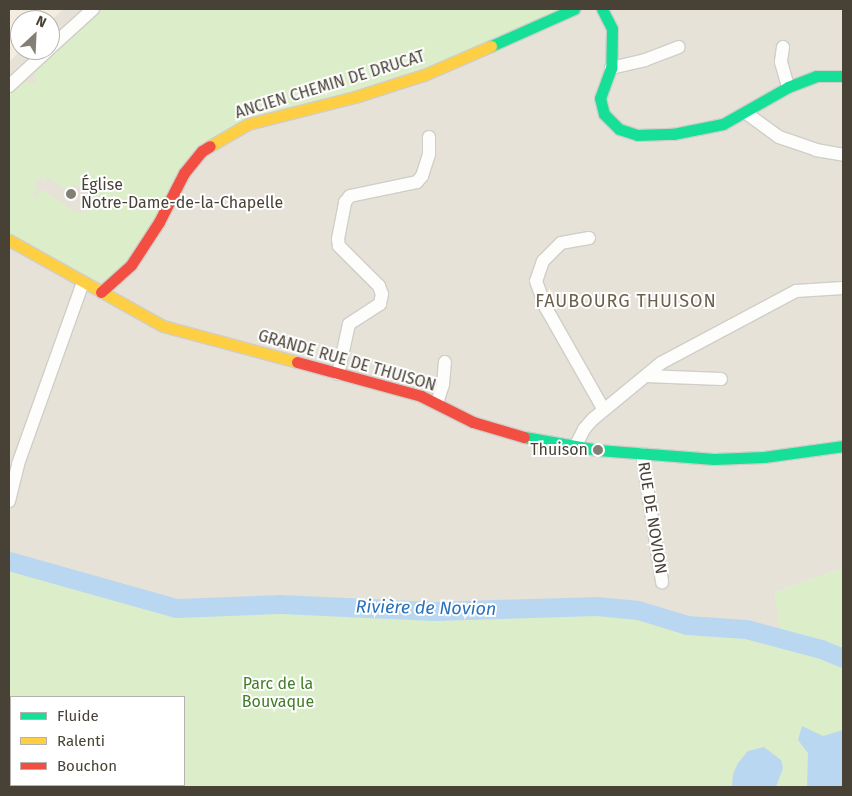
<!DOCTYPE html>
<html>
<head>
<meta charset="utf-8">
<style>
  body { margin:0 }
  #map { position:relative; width:852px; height:796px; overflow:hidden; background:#f1f0eb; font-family:"Fira Sans",sans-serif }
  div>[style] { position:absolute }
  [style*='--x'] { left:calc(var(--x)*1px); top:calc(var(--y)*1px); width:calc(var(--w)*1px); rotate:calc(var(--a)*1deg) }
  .residential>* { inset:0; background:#e6e2d8 }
  .commercial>* { inset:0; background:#f4eddd }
  .green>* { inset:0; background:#dcedca }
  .water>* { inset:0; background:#bad7f1 }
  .river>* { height:19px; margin:-9.5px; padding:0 9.5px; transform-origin:9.5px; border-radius:9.5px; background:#bad7f1 }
  .roads { filter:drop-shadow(1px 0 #cfcec8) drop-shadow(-1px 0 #cfcec8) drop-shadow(0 1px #cfcec8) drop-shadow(0 -1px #cfcec8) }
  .street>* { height:12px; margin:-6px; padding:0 6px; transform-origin:6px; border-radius:6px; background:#fdfdfc }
  .fast>* { height:11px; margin:-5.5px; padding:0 5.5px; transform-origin:5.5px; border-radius:5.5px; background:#16e098 }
  .slow>* { height:11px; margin:-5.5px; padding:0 5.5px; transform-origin:5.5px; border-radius:5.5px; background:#ffcf43 }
  .jam>* { height:11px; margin:-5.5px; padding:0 5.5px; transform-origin:5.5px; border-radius:5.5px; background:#f24e42 }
  .dots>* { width:14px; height:14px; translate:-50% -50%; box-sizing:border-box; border:2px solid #fff; border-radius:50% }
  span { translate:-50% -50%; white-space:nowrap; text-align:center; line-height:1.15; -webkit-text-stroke:4px #fff; paint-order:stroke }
  .street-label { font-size:16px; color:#484236 }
  .poi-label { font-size:16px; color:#484236 }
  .left { translate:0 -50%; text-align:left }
  .right { translate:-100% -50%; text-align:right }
  .park-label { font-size:16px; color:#407d26 }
  .neighbourhood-label { font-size:18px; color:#6b614d; letter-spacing:1px }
  .water-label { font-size:18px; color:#2a72b9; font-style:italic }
  .frame { position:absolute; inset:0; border:10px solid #484236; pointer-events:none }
  .legend { position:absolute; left:10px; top:696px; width:175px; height:90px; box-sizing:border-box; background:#fff; border:1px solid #b6b3af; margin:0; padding:6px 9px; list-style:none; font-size:15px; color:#484236 }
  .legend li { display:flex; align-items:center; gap:10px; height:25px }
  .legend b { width:25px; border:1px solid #b6b3af }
  .north { position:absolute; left:10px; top:10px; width:50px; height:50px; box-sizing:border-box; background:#fff; border:1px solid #b6b3af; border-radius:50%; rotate:25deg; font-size:14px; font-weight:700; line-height:20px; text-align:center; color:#484236 }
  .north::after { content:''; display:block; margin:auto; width:18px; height:22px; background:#837f75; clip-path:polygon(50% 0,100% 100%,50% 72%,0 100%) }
</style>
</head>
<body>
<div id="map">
  <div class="residential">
    <div style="clip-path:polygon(evenodd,9px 9px,843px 9px,843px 568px,775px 592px,780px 630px,686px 621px,640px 608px,435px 607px,279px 600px,178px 602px,9px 556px,9px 9px,20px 20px,50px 20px,50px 50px,20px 50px,20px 20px)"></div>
  </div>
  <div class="commercial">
    <div style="clip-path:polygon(9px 9px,63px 9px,50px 22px,20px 20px,21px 50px,9px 62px)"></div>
  </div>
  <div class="green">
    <div style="clip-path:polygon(evenodd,105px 9px,564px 9px,461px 56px,216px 136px,131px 257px,106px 281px,94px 280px,9px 233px,9px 95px,24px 81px,33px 84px,37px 79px,34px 74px,38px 67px,105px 9px,41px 176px,43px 180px,50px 177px,50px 179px,59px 185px,60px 183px,60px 185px,69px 191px,73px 184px,90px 192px,87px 202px,89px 207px,86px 212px,76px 213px,42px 189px,36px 199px,34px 198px,33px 195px,38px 186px,35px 187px,34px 184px,41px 176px)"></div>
    <div style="clip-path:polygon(evenodd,9px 556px,178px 602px,279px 600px,435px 607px,598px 603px,640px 608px,686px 621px,779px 629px,775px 592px,843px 568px,843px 787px,9px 787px,9px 556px,11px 697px,184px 697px,184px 785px,11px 785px,11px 697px)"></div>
  </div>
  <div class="water">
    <div style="clip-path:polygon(802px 726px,823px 736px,843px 730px,843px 787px,807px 787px,808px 753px,798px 740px)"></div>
    <div style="clip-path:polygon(764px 747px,781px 760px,783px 768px,776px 787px,732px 787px,733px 774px,738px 763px,748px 751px)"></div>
  </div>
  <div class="river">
    <div style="--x:9;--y:561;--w:173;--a:15.7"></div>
    <div style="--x:176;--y:608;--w:104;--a:-2.2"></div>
    <div style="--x:280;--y:604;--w:154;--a:2.6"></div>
    <div style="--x:434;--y:611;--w:163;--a:-1.8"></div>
    <div style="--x:597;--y:606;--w:41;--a:5.6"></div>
    <div style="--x:638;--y:610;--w:51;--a:17"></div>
    <div style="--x:687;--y:625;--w:59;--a:3.9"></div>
    <div style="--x:746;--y:629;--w:78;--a:14.9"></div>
    <div style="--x:821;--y:649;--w:24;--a:22"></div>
  </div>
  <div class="roads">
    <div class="street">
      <div style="--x:783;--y:47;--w:15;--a:98"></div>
      <div style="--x:781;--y:62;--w:26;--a:74"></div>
      <div style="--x:50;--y:48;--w:58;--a:-42.2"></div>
      <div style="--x:611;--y:68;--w:35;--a:-13"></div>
      <div style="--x:645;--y:60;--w:36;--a:-21"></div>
      <div style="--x:9;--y:86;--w:53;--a:-42.7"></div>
      <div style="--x:746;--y:113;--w:41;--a:36"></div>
      <div style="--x:779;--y:137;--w:39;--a:19"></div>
      <div style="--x:816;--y:150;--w:27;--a:10"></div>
      <div style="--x:589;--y:238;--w:28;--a:170"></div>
      <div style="--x:561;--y:243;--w:25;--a:135"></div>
      <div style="--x:543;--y:261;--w:21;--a:109"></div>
      <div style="--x:536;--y:281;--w:29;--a:70"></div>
      <div style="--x:546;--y:308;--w:117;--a:60.4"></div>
      <div style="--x:338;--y:374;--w:51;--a:-77.6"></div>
      <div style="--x:349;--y:324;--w:37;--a:-33"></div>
      <div style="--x:380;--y:304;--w:10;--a:-79"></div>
      <div style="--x:382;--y:294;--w:9;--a:-111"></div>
      <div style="--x:379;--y:286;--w:57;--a:-135"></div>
      <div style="--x:339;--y:246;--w:7;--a:-98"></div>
      <div style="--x:338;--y:239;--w:38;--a:-79"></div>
      <div style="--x:345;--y:202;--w:8;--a:-50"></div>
      <div style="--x:350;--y:196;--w:68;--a:-11.8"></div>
      <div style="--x:417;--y:182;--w:8;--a:-50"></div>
      <div style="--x:422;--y:176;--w:23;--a:-72"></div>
      <div style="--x:429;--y:154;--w:17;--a:-90"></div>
      <div style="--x:646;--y:376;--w:75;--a:2.3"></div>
      <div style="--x:437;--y:403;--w:20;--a:-72"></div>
      <div style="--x:443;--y:384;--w:22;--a:-85"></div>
      <div style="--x:575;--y:447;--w:20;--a:-63"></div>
      <div style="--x:584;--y:429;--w:13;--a:-48"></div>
      <div style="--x:593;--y:419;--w:88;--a:-39.5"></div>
      <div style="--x:661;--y:363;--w:153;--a:-28.1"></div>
      <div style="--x:796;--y:291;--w:47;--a:-3.7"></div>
      <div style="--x:642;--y:454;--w:130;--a:81.1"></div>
      <div style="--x:9;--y:501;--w:38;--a:-76"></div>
      <div style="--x:18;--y:464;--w:193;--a:-70.3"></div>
    </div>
    <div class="fast">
      <div style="--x:602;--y:9;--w:22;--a:63"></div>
      <div style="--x:612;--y:29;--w:39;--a:91"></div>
      <div style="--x:611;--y:68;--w:32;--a:110"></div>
      <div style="--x:600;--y:98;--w:16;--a:76"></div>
      <div style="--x:604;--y:114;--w:21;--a:45"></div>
      <div style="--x:619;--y:129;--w:19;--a:18"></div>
      <div style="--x:637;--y:135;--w:36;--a:-2"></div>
      <div style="--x:673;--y:134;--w:51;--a:-11.3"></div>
      <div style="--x:723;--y:124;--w:75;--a:-29.6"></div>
      <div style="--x:788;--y:87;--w:30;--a:-21"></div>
      <div style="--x:816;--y:76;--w:27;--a:0"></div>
      <div style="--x:491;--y:46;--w:91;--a:-24"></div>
      <div style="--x:524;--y:437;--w:75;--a:10"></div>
      <div style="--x:598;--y:450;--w:116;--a:4.4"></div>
      <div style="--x:714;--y:459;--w:50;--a:-2.3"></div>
      <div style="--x:764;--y:457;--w:80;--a:-7.9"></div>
    </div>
    <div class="slow">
      <div style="--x:210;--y:146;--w:44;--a:-30.1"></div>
      <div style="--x:248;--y:124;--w:110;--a:-14.2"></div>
      <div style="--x:355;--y:97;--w:72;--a:-17.7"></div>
      <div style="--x:424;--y:75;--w:73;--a:-23.4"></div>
      <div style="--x:9;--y:240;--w:176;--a:29.2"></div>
      <div style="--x:163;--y:326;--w:139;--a:15"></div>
    </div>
    <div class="jam">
      <div style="--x:101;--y:292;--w:40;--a:-42"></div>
      <div style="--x:131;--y:265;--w:51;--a:-56.9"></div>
      <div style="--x:159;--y:222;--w:55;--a:-63"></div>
      <div style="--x:184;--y:173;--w:28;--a:-51"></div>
      <div style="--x:202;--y:151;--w:9;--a:-32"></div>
      <div style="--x:297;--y:362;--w:129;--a:15.3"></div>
      <div style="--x:421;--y:396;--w:58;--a:26.6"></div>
      <div style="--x:473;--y:422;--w:53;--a:16.4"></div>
    </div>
  </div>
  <div class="dots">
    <div style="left:71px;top:194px;background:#837f75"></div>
    <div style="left:598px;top:450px;background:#837f75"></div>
  </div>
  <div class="street-label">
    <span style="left:330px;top:85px;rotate:-17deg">ANCIEN CHEMIN DE DRUCAT</span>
    <span style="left:347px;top:361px;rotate:16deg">GRANDE RUE DE THUISON</span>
    <span style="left:652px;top:518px;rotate:81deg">RUE DE NOVION</span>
  </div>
  <div class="poi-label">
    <span class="left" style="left:81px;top:194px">Église<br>Notre-Dame-de-la-Chapelle</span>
    <span class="right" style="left:588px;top:450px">Thuison</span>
  </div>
  <div class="park-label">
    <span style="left:278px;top:693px">Parc de la<br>Bouvaque</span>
  </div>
  <div class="neighbourhood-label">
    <span style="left:626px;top:301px">FAUBOURG THUISON</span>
  </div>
  <div class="water-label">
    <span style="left:426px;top:608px;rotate:1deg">Rivière de Novion</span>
  </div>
  <div class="frame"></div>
  <ul class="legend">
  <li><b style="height:6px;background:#16e098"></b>Fluide</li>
  <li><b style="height:6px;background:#ffcf43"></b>Ralenti</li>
  <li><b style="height:6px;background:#f24e42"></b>Bouchon</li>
  </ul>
  <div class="north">N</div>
</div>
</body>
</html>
